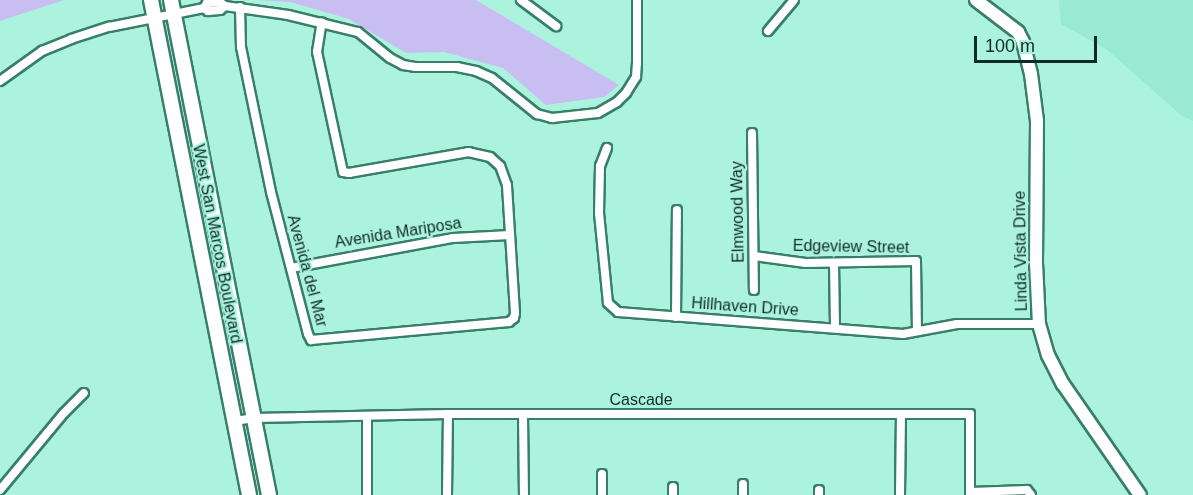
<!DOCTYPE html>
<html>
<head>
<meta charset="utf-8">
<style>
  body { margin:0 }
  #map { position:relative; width:1193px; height:495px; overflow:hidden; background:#acf3de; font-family:Helvetica,sans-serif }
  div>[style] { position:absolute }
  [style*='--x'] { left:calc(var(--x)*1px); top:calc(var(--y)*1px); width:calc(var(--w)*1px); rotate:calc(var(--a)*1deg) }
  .built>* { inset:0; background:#9aead2 }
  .green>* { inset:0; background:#c8bef2 }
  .roads { filter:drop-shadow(2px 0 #387e6b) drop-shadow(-2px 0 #387e6b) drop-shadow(0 2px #387e6b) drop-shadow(0 -2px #387e6b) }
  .street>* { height:8px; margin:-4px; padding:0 4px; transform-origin:4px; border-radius:4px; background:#fff }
  .secondary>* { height:12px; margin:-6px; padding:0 6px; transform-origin:6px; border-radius:6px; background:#fff }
  .primary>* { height:14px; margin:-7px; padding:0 7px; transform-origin:7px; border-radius:7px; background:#fff }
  span { translate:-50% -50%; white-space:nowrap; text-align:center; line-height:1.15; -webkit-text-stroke:4.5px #acf3de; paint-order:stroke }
  .street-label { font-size:16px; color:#0e2c24 }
  .scale { position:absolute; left:974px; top:36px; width:123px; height:27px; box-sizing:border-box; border:3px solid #0e2c24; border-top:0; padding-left:8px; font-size:18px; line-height:21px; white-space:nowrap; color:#0e2c24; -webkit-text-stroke:4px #acf3de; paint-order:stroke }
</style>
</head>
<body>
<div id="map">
  <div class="built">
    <div style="clip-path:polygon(1059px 0,1193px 0,1193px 121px,1182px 116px,1106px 49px,1061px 24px)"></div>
  </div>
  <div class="green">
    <div style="clip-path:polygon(0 0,64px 0,0 21px)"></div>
    <div style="clip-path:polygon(257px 0,476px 0,619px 85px,604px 97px,546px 105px,503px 68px,444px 52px,406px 53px,349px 19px,290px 2px)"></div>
  </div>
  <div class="roads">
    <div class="street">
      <div style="--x:521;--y:0;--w:44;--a:36.6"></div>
      <div style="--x:225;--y:6;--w:64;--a:8.1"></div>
      <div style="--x:288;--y:15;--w:72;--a:13.7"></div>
      <div style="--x:358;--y:32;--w:41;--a:39.1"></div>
      <div style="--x:390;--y:58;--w:15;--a:28"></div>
      <div style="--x:403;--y:65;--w:12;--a:9"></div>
      <div style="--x:415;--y:67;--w:42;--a:0"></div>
      <div style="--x:457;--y:67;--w:19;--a:12"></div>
      <div style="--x:476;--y:71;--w:17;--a:24"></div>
      <div style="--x:492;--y:78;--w:58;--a:38.7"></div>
      <div style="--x:537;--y:114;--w:16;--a:15"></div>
      <div style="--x:552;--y:118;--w:46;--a:-6.2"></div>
      <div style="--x:598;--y:113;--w:22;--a:-30"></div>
      <div style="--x:617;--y:102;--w:13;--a:-45"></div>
      <div style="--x:626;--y:93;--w:19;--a:-58"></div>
      <div style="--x:636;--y:77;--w:14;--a:-86"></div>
      <div style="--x:637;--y:63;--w:63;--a:-90"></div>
      <div style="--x:240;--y:7;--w:40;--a:88.6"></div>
      <div style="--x:241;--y:47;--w:148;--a:78.3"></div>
      <div style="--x:271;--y:192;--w:147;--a:75.4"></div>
      <div style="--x:308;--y:334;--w:7;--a:63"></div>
      <div style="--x:311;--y:340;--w:199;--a:-5.2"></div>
      <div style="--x:509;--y:322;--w:6;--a:-39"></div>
      <div style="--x:514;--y:318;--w:5;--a:-79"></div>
      <div style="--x:515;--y:313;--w:128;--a:-93.6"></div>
      <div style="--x:507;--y:185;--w:20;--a:-110"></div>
      <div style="--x:500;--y:166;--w:13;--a:-138"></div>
      <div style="--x:490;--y:157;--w:22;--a:-167"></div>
      <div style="--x:469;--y:152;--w:122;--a:170.1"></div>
      <div style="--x:349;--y:173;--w:6;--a:-171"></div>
      <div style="--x:343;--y:172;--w:123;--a:-102.2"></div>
      <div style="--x:317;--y:52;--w:30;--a:-81"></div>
      <div style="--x:768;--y:31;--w:40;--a:-50"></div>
      <div style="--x:0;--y:81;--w:52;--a:-35.5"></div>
      <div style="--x:42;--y:51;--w:31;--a:-22"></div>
      <div style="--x:71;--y:39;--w:40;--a:-18"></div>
      <div style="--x:109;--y:27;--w:97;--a:-11.3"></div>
      <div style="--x:204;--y:8;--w:6;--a:-59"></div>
      <div style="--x:207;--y:3;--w:13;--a:-4"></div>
      <div style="--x:220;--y:2;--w:6;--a:39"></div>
      <div style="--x:225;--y:6;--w:6;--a:141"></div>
      <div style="--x:220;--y:10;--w:12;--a:175"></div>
      <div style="--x:208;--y:11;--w:5;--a:-143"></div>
      <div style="--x:752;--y:133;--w:157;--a:89.3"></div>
      <div style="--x:607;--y:148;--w:19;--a:111"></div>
      <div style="--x:600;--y:166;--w:47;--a:91.2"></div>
      <div style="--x:599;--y:213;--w:90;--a:84.3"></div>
      <div style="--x:608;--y:303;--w:13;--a:42"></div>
      <div style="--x:618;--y:312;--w:286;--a:4.4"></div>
      <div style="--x:903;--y:334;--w:55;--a:-10.5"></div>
      <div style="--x:957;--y:324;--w:82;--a:0"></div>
      <div style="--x:754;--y:256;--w:52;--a:7.7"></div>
      <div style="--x:806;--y:263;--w:110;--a:-1"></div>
      <div style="--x:916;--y:261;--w:70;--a:89.2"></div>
      <div style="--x:834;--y:263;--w:64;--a:89.1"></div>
      <div style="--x:291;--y:268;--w:165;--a:-10.5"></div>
      <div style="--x:453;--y:238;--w:57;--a:-3"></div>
      <div style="--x:676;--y:317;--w:107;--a:-89.5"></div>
      <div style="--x:523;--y:415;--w:80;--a:89.3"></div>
      <div style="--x:367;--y:417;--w:78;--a:90"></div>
      <div style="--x:235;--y:421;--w:20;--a:-9"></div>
      <div style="--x:255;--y:418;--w:193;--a:-1.2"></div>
      <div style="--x:448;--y:414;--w:522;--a:0"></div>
      <div style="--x:970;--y:414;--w:81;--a:90"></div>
      <div style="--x:0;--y:490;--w:100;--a:-50.3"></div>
      <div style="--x:64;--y:413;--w:28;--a:-45"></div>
      <div style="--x:970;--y:492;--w:57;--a:-2"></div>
      <div style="--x:1027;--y:490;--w:6;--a:51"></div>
      <div style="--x:447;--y:495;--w:81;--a:-89.3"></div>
      <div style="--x:602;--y:495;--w:21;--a:-90"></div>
      <div style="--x:673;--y:495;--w:8;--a:-90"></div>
      <div style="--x:743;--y:495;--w:11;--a:-90"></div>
      <div style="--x:819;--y:495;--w:5;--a:-90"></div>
      <div style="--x:900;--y:495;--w:80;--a:-89.3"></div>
    </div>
    <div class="secondary">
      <div style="--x:976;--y:0;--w:53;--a:37.3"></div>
      <div style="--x:1018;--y:32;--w:11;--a:63"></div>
      <div style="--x:1023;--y:42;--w:33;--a:76"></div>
      <div style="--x:1031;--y:74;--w:47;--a:82.7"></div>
      <div style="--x:1037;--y:121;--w:142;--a:90.4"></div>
      <div style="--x:1036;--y:263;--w:61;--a:87.2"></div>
      <div style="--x:1039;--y:324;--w:32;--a:74"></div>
      <div style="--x:1048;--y:355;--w:33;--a:63"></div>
      <div style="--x:1063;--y:384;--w:135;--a:55.3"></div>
    </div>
    <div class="primary">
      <div style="--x:151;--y:0;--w:505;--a:78.8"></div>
      <div style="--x:171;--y:0;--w:505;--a:78.8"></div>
    </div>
  </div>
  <div class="street-label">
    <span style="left:738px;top:212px;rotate:-91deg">Elmwood Way</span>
    <span style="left:398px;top:233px;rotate:-9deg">Avenida Mariposa</span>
    <span style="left:217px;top:244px;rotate:79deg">West San Marcos Boulevard</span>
    <span style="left:851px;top:247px;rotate:1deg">Edgeview Street</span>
    <span style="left:1021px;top:251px;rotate:-91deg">Linda Vista Drive</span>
    <span style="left:307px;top:271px;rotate:75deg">Avenida del Mar</span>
    <span style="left:745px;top:307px;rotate:4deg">Hillhaven Drive</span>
    <span style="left:641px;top:400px">Cascade</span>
  </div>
  <div class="scale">100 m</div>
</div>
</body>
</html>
